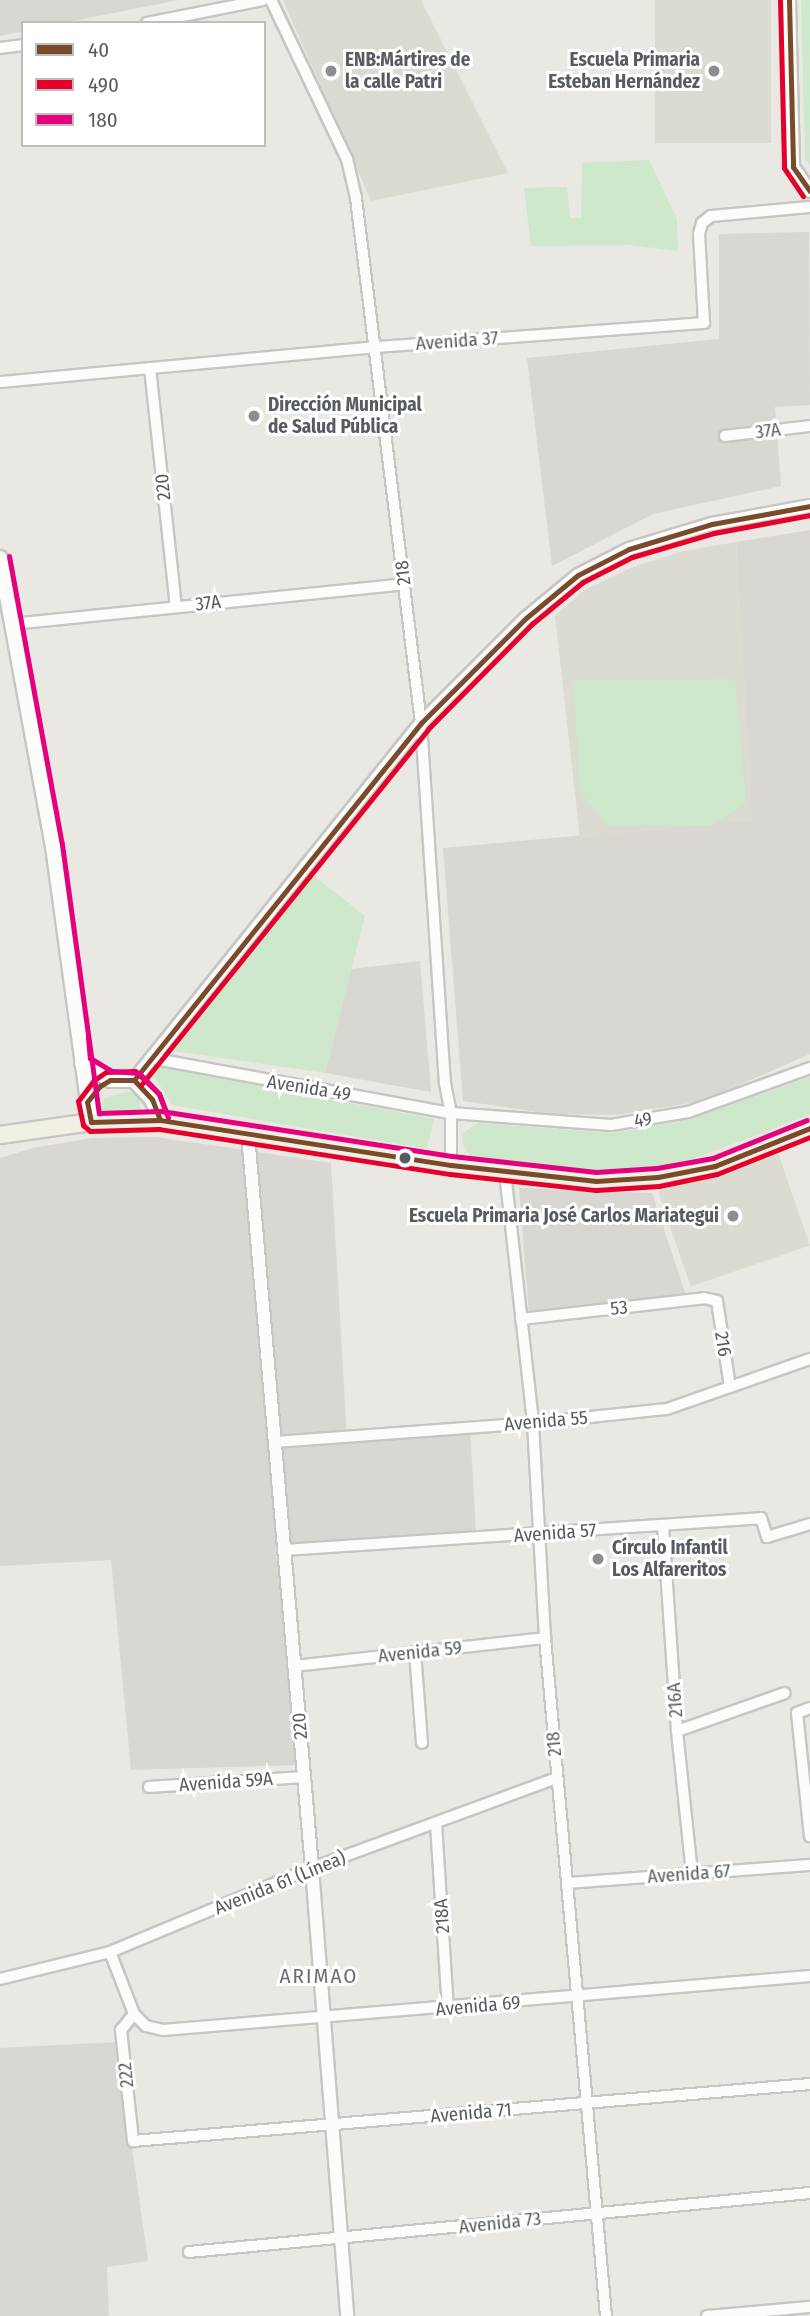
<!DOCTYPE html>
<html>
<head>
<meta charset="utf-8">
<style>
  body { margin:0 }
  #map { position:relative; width:810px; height:2316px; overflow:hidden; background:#eae8e2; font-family:"Fira Sans Condensed",sans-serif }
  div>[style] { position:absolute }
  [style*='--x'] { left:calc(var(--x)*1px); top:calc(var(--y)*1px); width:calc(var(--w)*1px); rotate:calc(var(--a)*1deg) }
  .industrial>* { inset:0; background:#d9d7d2 }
  .education>* { inset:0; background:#dcdbd1; transform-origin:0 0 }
  .green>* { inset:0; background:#cee8cb }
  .roads { filter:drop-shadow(2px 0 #c6c6c5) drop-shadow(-2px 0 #c6c6c5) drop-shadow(0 2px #c6c6c5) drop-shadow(0 -2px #c6c6c5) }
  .minor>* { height:10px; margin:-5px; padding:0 5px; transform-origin:5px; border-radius:5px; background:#fcfcfb }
  .tertiary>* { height:12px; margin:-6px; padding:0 6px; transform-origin:6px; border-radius:6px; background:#fcfcfb }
  .secondary>* { height:14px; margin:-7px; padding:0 7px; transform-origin:7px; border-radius:7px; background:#fcfcfb }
  .primary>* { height:16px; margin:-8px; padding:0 8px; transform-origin:8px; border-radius:8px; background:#f2f0e5 }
  .bus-1>* { height:5px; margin:-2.5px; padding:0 2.5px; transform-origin:2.5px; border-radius:2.5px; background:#7a4b2a }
  .bus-2>* { height:5px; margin:-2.5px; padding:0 2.5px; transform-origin:2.5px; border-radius:2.5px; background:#e4002b }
  .bus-3>* { height:5px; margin:-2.5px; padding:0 2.5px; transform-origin:2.5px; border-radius:2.5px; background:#e5007d }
  .dots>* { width:19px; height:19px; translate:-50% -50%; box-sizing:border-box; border:4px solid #fff; border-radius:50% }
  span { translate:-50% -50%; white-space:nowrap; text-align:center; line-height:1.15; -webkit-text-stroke:6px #fff; paint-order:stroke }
  .poi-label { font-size:19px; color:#585c62; font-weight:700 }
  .left { translate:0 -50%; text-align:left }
  .right { translate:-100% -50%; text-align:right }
  .street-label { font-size:19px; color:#585c62 }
  .neighbourhood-label { font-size:21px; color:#696e74; letter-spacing:2px }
  .legend { position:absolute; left:21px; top:21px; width:245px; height:126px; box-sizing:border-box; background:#fff; border:2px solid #bcbec0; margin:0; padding:9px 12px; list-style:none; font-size:21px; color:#585c62 }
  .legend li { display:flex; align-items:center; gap:14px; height:35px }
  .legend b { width:35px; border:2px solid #bcbec0 }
</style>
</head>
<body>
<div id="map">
  <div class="industrial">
    <div style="clip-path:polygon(0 0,179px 0,63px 23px,23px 23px,23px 31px,0 36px)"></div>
    <div style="clip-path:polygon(809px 232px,810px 405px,775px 407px,781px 486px,653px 514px,552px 566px,527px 358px,719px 339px,719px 234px)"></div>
    <div style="clip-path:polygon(810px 530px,810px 1054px,702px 1101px,617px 1115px,552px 1114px,463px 1101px,443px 848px,752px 820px,736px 542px)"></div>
    <div style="clip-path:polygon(420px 961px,431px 1092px,325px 1073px,351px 969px)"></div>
    <div style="clip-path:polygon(156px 1137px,331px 1163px,347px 1437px,470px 1429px,476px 1532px,275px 1547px,299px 1765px,131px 1770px,111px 1560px,0 1566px,0 1158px,33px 1148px,92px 1138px)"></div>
    <div style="clip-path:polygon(519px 1188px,652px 1193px,686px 1295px,529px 1314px)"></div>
    <div style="clip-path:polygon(117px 2042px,148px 2261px,107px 2267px,109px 2316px,0 2316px,0 2048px)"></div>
  </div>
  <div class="education">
    <div style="clip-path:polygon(283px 0,421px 0,508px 173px,371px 201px)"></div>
    <div style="left:655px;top:0;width:116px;height:143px"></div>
    <div style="clip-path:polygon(736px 542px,753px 820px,580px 838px,555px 616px,583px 591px,633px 567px,683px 551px)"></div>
    <div style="left:777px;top:1150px;width:101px;height:126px;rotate:71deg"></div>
  </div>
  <div class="green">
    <div style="clip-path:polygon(801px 0,810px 0,810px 165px,805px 158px)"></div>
    <div style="clip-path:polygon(649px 160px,677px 219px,678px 251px,629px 245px,531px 246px,524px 188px,567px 187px,570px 218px,581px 218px,582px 163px)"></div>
    <div style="clip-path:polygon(735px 679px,746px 803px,711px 826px,607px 825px,580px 791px,573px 680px)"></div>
    <div style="clip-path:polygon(313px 875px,365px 916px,325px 1073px,174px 1051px)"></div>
    <div style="clip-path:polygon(155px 1066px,434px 1119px,427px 1149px,172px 1105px,152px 1073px)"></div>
    <div style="clip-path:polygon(810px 1077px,810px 1115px,682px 1163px,608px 1173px,471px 1157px,462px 1143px,463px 1133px,478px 1123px,614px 1133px,691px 1119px)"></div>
    <div style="clip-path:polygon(125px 1092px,133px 1093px,139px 1099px,141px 1111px,99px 1112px,103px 1099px)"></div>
  </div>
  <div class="roads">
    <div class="minor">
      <div style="--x:271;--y:0;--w:176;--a:64.5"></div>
      <div style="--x:347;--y:159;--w:40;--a:77"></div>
      <div style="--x:356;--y:198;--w:529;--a:82.94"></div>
      <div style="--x:421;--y:723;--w:361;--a:86.2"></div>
      <div style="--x:445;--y:1083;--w:31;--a:79"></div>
      <div style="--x:451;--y:1113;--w:52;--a:90"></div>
      <div style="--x:147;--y:23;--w:118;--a:-11.2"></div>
      <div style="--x:0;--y:48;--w:23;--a:-7"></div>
      <div style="--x:150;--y:368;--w:239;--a:83.8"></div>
      <div style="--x:0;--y:382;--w:379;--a:-5.3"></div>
      <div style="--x:377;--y:347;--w:328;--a:-4.2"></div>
      <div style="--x:704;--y:323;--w:89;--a:-93.2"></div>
      <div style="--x:699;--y:234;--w:11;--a:-75"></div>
      <div style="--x:702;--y:223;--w:11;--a:-38"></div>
      <div style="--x:711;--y:216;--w:99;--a:-5.2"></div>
      <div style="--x:725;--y:436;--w:86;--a:-6.7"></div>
      <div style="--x:12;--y:624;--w:394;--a:-5.8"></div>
      <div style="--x:150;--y:1058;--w:306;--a:10.4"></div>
      <div style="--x:451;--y:1113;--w:160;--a:4.3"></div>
      <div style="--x:611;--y:1125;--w:78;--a:-9.6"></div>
      <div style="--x:688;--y:1112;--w:130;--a:-19.8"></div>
      <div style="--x:505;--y:1172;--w:253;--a:83.6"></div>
      <div style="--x:533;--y:1423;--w:215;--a:86.8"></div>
      <div style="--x:545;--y:1638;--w:681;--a:84.86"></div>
      <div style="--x:521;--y:1319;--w:184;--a:-6.5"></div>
      <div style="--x:704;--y:1298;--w:13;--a:13"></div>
      <div style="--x:717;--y:1301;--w:87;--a:81.4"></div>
      <div style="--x:275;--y:1442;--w:259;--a:-4.2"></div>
      <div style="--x:533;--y:1423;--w:135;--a:-6"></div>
      <div style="--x:667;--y:1409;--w:151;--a:-19.3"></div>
      <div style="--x:663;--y:1525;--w:206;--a:86.1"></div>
      <div style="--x:677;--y:1731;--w:144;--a:84"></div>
      <div style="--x:284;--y:1550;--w:478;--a:-3.8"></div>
      <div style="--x:761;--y:1518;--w:20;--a:72"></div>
      <div style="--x:767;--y:1537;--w:45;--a:-16.8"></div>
      <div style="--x:415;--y:1652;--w:91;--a:85.6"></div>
      <div style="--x:295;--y:1666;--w:252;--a:-6.4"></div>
      <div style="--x:810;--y:1708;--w:14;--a:159"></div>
      <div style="--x:797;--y:1713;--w:124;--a:84"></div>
      <div style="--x:677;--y:1731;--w:114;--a:-19.4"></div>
      <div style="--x:149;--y:1787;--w:155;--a:-3.7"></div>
      <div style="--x:436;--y:1824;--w:184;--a:86.3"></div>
      <div style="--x:568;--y:1883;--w:243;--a:-4.3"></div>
      <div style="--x:110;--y:1952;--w:66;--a:68.8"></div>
      <div style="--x:134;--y:2014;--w:17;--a:45"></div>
      <div style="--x:146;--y:2026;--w:17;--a:13"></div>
      <div style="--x:163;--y:2030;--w:649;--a:-4.77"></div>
      <div style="--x:0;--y:1979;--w:113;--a:-13.8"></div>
      <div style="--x:110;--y:1952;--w:219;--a:-22.6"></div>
      <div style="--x:312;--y:1868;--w:261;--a:-20.2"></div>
      <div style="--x:134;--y:2014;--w:21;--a:129"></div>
      <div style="--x:121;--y:2030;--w:112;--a:83.8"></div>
      <div style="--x:133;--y:2141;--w:679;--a:-4.81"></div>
      <div style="--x:189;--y:2252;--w:624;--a:-5.43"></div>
      <div style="--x:707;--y:2316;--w:103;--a:-5"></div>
    </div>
    <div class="tertiary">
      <div style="--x:789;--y:0;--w:167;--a:88.6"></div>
      <div style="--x:793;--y:167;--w:29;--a:55"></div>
      <div style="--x:134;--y:1080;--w:458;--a:-51.2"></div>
      <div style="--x:421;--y:723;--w:148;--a:-45"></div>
      <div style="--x:526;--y:618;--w:67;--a:-39.6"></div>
      <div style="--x:578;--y:575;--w:57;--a:-27"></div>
      <div style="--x:629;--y:549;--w:87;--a:-16.8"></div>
      <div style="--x:712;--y:524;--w:100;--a:-10.4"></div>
      <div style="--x:248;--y:1135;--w:736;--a:85.01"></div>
      <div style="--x:312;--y:1868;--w:449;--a:85.5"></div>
    </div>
    <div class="secondary">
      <div style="--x:0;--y:558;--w:293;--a:79.6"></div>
      <div style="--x:53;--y:846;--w:279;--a:82.2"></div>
      <div style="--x:82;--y:1063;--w:33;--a:31"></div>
      <div style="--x:110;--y:1080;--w:24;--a:0"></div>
      <div style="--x:134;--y:1080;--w:26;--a:47"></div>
      <div style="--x:152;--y:1099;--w:22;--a:69"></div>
    </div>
    <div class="primary">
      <div style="--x:0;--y:1135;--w:92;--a:-8.1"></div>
      <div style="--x:91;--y:1122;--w:69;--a:-1.7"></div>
      <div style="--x:160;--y:1120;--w:294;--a:8.8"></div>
      <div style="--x:451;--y:1165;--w:146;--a:6.3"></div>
      <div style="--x:596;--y:1181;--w:62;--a:-3.7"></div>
      <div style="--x:658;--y:1177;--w:58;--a:-10.9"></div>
      <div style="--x:715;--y:1166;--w:102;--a:-21.8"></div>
    </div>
  </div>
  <div class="bus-1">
    <div style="--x:789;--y:0;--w:167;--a:88.6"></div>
    <div style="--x:793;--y:167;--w:29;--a:55"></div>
    <div style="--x:110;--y:1080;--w:24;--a:0"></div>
    <div style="--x:134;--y:1080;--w:26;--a:47"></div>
    <div style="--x:152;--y:1099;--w:22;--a:69"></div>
    <div style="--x:160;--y:1120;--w:69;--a:178.3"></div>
    <div style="--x:91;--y:1122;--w:20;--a:-101"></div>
    <div style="--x:87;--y:1102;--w:21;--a:-51"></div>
    <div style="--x:100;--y:1086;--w:12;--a:-31"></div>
    <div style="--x:134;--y:1080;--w:458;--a:-51.2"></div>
    <div style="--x:421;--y:723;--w:148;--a:-45"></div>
    <div style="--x:526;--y:618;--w:67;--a:-39.6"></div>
    <div style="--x:578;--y:575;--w:57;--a:-27"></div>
    <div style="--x:629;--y:549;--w:87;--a:-16.8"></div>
    <div style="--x:712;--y:524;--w:100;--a:-10.4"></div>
    <div style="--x:160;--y:1120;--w:294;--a:8.8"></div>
    <div style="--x:451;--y:1165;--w:146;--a:6.3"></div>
    <div style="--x:596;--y:1181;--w:62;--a:-3.7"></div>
    <div style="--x:658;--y:1177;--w:58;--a:-10.9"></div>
    <div style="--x:715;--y:1166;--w:102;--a:-21.8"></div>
  </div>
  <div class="bus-2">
    <div style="--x:780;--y:0;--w:168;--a:88.6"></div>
    <div style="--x:784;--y:168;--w:34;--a:56"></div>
    <div style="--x:141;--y:1085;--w:457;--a:-51.1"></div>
    <div style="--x:428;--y:729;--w:148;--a:-45.3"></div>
    <div style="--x:532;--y:624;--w:66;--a:-39.5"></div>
    <div style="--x:583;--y:582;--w:55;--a:-27"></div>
    <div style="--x:632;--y:557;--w:85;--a:-16.3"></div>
    <div style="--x:714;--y:533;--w:98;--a:-10.6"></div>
    <div style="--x:166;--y:1112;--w:19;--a:-111"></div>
    <div style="--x:159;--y:1094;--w:33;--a:-136"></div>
    <div style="--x:135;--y:1071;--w:29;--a:178"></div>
    <div style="--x:106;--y:1072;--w:14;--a:146"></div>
    <div style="--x:94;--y:1080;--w:26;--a:127"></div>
    <div style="--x:78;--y:1101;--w:25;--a:78"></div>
    <div style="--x:83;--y:1125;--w:9;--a:41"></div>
    <div style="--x:90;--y:1131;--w:69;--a:-1.7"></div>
    <div style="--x:159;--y:1129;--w:294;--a:8.8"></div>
    <div style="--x:450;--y:1174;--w:147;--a:6.3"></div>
    <div style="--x:596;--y:1190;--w:63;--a:-3.6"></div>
    <div style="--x:659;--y:1186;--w:59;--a:-11.7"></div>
    <div style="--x:717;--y:1174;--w:100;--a:-21.7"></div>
  </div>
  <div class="bus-3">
    <div style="--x:9;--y:556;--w:293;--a:79.6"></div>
    <div style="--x:62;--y:844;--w:272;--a:82.2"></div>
    <div style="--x:99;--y:1113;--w:62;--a:-1.8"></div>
    <div style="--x:161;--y:1111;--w:294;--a:8.8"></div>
    <div style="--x:452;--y:1156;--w:145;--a:6.3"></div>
    <div style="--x:596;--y:1172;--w:61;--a:-3.8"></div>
    <div style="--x:657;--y:1168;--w:57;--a:-10.1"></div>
    <div style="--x:713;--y:1158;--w:101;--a:-22"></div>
    <div style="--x:88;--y:1037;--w:21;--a:85"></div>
    <div style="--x:90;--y:1058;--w:26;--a:31"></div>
    <div style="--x:112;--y:1071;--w:27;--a:4"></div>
    <div style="--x:139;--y:1073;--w:29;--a:46"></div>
    <div style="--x:159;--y:1094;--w:25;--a:69"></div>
  </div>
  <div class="dots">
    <div style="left:331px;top:71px;background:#8b8d8f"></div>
    <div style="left:714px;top:71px;background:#8b8d8f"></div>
    <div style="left:254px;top:416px;background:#8b8d8f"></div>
    <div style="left:405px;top:1158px;background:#585c62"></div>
    <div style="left:733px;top:1216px;background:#8b8d8f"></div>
    <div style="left:598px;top:1559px;background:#8b8d8f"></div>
  </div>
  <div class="poi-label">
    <span class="left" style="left:345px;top:71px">ENB:Mártires de<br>la calle Patri</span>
    <span class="right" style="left:700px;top:71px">Escuela Primaria<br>Esteban Hernández</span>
    <span class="left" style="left:268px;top:416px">Dirección Municipal<br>de Salud Pública</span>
    <span class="right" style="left:719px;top:1216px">Escuela Primaria José Carlos Mariategui</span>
    <span class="left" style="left:612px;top:1559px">Círculo Infantil<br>Los Alfareritos</span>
  </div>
  <div class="street-label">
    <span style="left:457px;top:341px;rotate:-4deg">Avenida 37</span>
    <span style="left:768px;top:431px;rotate:-7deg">37A</span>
    <span style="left:163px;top:487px;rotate:-96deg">220</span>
    <span style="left:403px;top:573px;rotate:-97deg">218</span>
    <span style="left:208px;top:603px;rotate:-6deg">37A</span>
    <span style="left:309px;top:1088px;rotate:9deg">Avenida 49</span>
    <span style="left:643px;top:1120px;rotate:-10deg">49</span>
    <span style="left:619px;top:1308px;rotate:-6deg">53</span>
    <span style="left:723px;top:1344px;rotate:81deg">216</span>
    <span style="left:546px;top:1421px;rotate:-5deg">Avenida 55</span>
    <span style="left:555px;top:1533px;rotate:-4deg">Avenida 57</span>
    <span style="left:420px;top:1652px;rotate:-6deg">Avenida 59</span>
    <span style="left:675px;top:1700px;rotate:-94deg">216A</span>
    <span style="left:300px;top:1726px;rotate:-95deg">220</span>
    <span style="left:554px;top:1744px;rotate:-95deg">218</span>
    <span style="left:226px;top:1782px;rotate:-4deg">Avenida 59A</span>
    <span style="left:689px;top:1874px;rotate:-4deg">Avenida 67</span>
    <span style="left:280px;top:1883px;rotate:-22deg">Avenida 61 (Línea)</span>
    <span style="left:442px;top:1916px;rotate:-94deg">218A</span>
    <span style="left:478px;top:2006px;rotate:-5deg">Avenida 69</span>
    <span style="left:126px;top:2075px;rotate:-96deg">222</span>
    <span style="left:471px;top:2113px;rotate:-5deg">Avenida 71</span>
    <span style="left:500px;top:2223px;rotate:-6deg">Avenida 73</span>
  </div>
  <div class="neighbourhood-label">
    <span style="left:319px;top:1976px">ARIMAO</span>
  </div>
  <ul class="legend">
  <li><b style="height:9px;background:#7a4b2a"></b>40</li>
  <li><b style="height:9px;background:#e4002b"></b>490</li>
  <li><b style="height:9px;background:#e5007d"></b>180</li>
  </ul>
</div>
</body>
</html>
